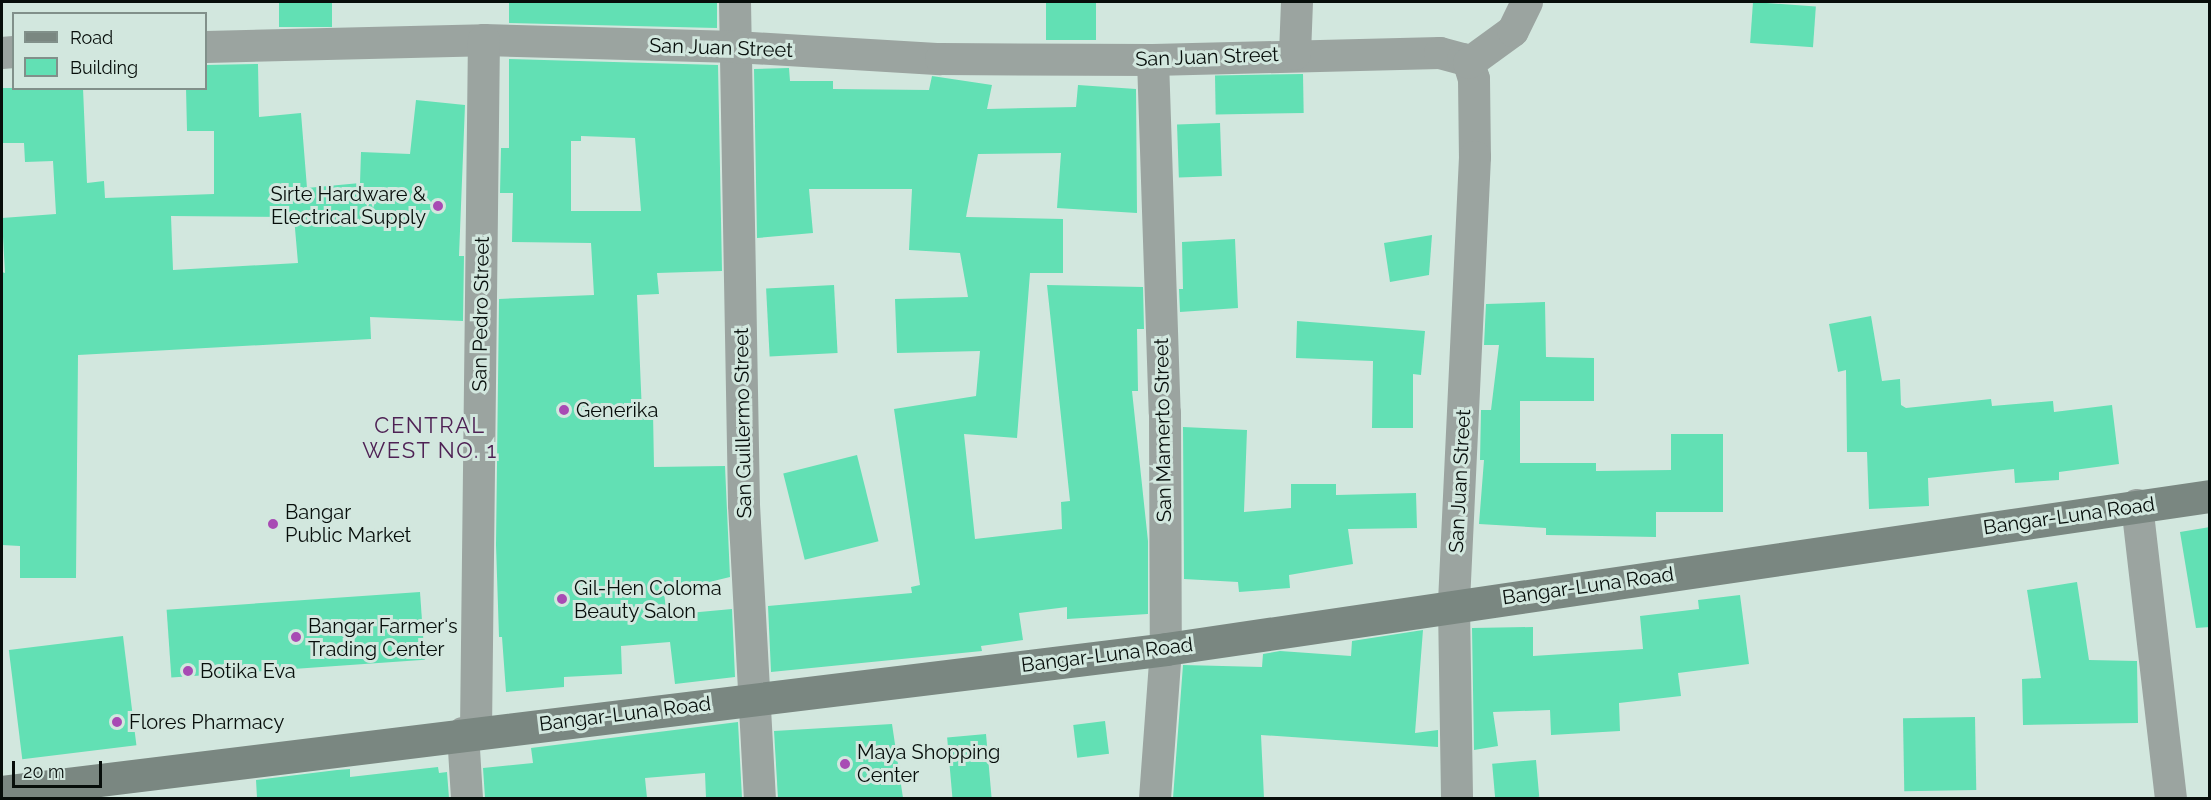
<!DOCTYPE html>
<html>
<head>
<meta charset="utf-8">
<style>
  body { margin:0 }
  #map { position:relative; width:2211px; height:800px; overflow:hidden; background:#d2e7de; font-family:Raleway,sans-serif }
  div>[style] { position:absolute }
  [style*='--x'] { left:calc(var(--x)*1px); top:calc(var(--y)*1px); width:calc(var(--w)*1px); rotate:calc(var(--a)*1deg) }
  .building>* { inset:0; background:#62e0b4; transform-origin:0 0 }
  .minor>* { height:32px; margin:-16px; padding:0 16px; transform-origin:16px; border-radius:16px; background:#9ba4a0 }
  .secondary>* { height:33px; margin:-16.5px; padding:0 16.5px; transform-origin:16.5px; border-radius:16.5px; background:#7a8781 }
  .dots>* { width:16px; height:16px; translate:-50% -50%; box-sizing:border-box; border:3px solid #d2e7de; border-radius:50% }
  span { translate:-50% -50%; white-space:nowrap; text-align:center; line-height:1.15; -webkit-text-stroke:6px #d2e7de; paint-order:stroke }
  .street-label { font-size:20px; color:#070e0b }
  .poi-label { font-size:20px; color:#070e0b }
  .right { translate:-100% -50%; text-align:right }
  .left { translate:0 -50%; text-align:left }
  .quarter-label { font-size:22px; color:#4e2154; letter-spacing:1.5px }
  .frame { position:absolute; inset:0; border:3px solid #070e0b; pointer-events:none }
  .legend { position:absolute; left:12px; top:12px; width:195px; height:78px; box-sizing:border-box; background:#d2e7de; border:2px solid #81908a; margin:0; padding:8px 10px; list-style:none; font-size:18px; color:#070e0b }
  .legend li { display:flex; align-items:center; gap:12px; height:30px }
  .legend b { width:30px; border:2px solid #81908a }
  .scale { position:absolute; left:12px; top:761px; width:90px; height:27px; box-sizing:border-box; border:3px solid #070e0b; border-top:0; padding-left:8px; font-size:18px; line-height:21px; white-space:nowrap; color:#070e0b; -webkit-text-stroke:4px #d2e7de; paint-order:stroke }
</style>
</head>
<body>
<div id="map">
  <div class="building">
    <div style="left:279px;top:2px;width:53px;height:25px"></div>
    <div style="clip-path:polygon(509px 2px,717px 2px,717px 28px,509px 23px)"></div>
    <div style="left:1046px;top:2px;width:50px;height:38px"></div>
    <div style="left:1753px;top:2px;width:63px;height:41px;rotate:4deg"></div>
    <div style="clip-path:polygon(evenodd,509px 59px,718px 65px,722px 271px,657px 273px,659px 294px,637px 295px,642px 413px,653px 412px,654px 467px,725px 466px,730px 577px,664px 593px,667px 615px,732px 609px,735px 677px,675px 684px,670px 642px,621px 646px,622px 674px,564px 677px,564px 687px,506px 692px,502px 637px,499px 637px,496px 545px,499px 299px,594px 295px,591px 243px,512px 242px,513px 193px,500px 193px,501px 148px,509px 148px,509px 59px,581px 136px,635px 138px,641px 211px,571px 211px,571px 141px,581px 141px,581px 136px)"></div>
    <div style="clip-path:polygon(evenodd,258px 64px,259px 117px,301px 113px,307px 188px,360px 183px,361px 152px,410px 154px,416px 100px,465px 105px,459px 256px,464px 256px,463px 321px,370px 317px,371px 339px,78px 355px,76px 578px,20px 578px,20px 546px,2px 545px,2px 272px,5px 273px,2px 218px,56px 214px,53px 161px,25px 162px,24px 143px,2px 143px,2px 88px,83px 88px,87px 183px,104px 181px,105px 198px,214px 194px,214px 131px,187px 131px,186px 88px,206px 88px,206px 65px,258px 64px,171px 216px,294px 217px,298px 263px,173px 270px,171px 216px)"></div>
    <div style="clip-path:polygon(789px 68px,790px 81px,833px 81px,833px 89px,929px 90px,932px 76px,992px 85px,987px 109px,1076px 107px,1078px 85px,1136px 89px,1137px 213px,1057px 208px,1061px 153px,978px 154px,966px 217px,1063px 219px,1063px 273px,1030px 273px,1017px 438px,964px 434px,975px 539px,1062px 529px,1061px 502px,1070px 501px,1047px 285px,1143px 287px,1144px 329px,1137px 329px,1138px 391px,1132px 391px,1148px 541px,1148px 614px,1067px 619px,1067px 607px,1019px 613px,1023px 640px,981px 646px,982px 651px,771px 672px,768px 606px,912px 593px,911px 587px,920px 585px,894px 409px,976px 396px,980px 351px,897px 353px,895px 299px,968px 297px,960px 253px,909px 250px,912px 189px,809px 189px,813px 233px,757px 238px,754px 69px)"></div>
    <div style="left:1303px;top:74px;width:39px;height:88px;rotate:89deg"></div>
    <div style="left:1220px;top:123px;width:53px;height:43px;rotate:88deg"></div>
    <div style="clip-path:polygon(1432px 235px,1429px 275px,1390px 282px,1384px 243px)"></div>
    <div style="clip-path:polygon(1235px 239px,1238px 308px,1180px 312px,1179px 289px,1183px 289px,1182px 242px)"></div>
    <div style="left:834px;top:285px;width:68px;height:68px;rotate:87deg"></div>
    <div style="clip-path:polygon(1545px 302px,1546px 357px,1594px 358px,1594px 401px,1520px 401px,1520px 463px,1596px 463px,1596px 471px,1671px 470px,1671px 434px,1723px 434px,1723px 512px,1656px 512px,1656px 537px,1546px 535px,1546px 528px,1479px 524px,1484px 460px,1480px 460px,1481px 410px,1491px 410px,1499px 345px,1484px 345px,1486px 304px)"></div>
    <div style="clip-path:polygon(1871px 316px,1882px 381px,1900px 379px,1901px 405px,1906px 408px,1991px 399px,1992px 406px,2053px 401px,2054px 412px,2112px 405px,2119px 464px,2059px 472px,2059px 480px,2015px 483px,2014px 469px,1928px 478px,1929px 506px,1869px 509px,1867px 452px,1847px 452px,1846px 370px,1838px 372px,1829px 324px)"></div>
    <div style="clip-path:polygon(1297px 321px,1425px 331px,1421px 375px,1413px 374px,1413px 428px,1372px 428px,1373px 361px,1296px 358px)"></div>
    <div style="clip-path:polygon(1183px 427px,1247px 430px,1244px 512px,1291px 508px,1291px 484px,1336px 484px,1336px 495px,1416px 493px,1417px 528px,1348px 529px,1353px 564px,1289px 575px,1290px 588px,1239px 592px,1238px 582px,1184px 579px)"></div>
    <div style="left:857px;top:455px;width:89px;height:76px;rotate:76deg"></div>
    <div style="clip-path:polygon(2210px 527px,2210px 627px,2196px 628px,2180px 532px)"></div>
    <div style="clip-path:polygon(2077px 582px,2089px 660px,2137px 661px,2138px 723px,2023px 725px,2022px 679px,2041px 678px,2027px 590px)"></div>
    <div style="left:420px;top:592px;width:68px;height:254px;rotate:86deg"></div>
    <div style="clip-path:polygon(1740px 595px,1749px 664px,1678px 673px,1681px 696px,1619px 703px,1620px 731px,1551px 735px,1550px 710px,1493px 712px,1498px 746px,1474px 750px,1472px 628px,1533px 627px,1533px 656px,1643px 649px,1640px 616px,1699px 609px,1698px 600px)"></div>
    <div style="clip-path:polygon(1423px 630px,1415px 733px,1438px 730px,1438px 747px,1261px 735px,1264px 798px,1173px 798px,1183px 665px,1262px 667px,1263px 654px,1280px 651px,1351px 656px,1352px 641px)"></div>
    <div style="left:123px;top:636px;width:110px;height:115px;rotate:83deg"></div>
    <div style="left:1975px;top:717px;width:73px;height:72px;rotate:89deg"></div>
    <div style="left:1105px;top:721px;width:33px;height:32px;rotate:83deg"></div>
    <div style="clip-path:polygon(738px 722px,742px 798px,706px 798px,705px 773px,645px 778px,647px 798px,485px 798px,483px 768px,533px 763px,531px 748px)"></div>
    <div style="clip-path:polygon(892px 724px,903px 798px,778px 798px,774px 731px)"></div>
    <div style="left:986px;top:734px;width:64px;height:39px;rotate:85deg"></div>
    <div style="left:1536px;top:760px;width:37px;height:44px;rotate:85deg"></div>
    <div style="clip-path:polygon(438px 767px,439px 773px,447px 772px,449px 798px,257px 798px,256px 780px,337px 770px,350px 769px,350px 777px)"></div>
  </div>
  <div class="minor">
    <div style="--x:735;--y:2;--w:503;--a:88.97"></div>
    <div style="--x:744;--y:505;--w:293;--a:86.9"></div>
    <div style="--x:206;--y:47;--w:278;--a:-1.4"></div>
    <div style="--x:484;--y:40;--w:252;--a:1.6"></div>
    <div style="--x:736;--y:47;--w:205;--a:3.4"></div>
    <div style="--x:941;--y:59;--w:212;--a:0.3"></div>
    <div style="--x:1153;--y:60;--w:287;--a:-1.4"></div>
    <div style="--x:1440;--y:53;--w:24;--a:15"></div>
    <div style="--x:1463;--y:59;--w:7;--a:34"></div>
    <div style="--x:1469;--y:63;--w:17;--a:73"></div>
    <div style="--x:1474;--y:79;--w:78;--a:89.3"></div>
    <div style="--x:1475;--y:157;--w:449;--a:92.7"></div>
    <div style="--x:1454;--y:606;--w:192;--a:89.1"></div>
    <div style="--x:2;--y:53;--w:12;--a:-5"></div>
    <div style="--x:1295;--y:54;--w:52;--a:-87.8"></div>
    <div style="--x:1153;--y:60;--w:353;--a:88.1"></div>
    <div style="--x:1165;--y:413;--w:236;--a:89.8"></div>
    <div style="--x:1166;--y:649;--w:149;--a:94.2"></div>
    <div style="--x:1469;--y:63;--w:54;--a:-36"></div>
    <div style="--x:1513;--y:31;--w:32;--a:-64"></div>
    <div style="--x:2137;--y:505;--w:295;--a:83.4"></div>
    <div style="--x:476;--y:731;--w:691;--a:-89.34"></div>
    <div style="--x:463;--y:733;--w:65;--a:86.5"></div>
  </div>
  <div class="secondary">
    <div style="--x:2;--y:792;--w:1173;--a:-7"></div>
    <div style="--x:1166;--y:649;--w:1055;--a:-8.34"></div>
  </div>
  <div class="dots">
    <div style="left:438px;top:206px;background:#a84bb4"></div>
    <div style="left:564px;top:410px;background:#a84bb4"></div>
    <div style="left:273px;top:524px;background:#a84bb4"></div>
    <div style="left:562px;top:599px;background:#a84bb4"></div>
    <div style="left:296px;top:637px;background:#a84bb4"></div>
    <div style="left:188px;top:671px;background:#a84bb4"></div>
    <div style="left:117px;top:722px;background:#a84bb4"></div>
    <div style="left:845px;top:764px;background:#a84bb4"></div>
  </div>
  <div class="street-label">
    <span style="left:721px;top:48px;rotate:2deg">San Juan Street</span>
    <span style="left:1207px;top:57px;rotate:-2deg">San Juan Street</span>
    <span style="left:481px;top:314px;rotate:-89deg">San Pedro Street</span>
    <span style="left:743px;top:423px;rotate:-91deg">San Guillermo Street</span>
    <span style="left:1163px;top:430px;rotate:-91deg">San Mamerto Street</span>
    <span style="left:1460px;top:481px;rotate:-87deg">San Juan Street</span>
    <span style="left:2069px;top:516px;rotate:-8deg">Bangar-Luna Road</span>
    <span style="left:1588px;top:586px;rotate:-8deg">Bangar-Luna Road</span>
    <span style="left:1107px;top:655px;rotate:-7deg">Bangar-Luna Road</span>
    <span style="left:625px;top:714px;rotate:-7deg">Bangar-Luna Road</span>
  </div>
  <div class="poi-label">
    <span class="right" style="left:426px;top:206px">Sirte Hardware &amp;<br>Electrical Supply</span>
    <span class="left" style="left:576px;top:410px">Generika</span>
    <span class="left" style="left:285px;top:524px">Bangar<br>Public Market</span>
    <span class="left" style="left:574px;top:600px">Gil-Hen Coloma<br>Beauty Salon</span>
    <span class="left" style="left:308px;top:638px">Bangar Farmer's<br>Trading Center</span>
    <span class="left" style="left:200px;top:671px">Botika Eva</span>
    <span class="left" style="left:129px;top:722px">Flores Pharmacy</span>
    <span class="left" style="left:857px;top:764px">Maya Shopping<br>Center</span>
  </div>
  <div class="quarter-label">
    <span style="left:430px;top:438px">CENTRAL<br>WEST NO. 1</span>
  </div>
  <div class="frame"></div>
  <ul class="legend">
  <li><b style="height:8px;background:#7a8781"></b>Road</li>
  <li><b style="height:16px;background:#62e0b4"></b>Building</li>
  </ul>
  <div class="scale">20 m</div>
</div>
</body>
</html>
